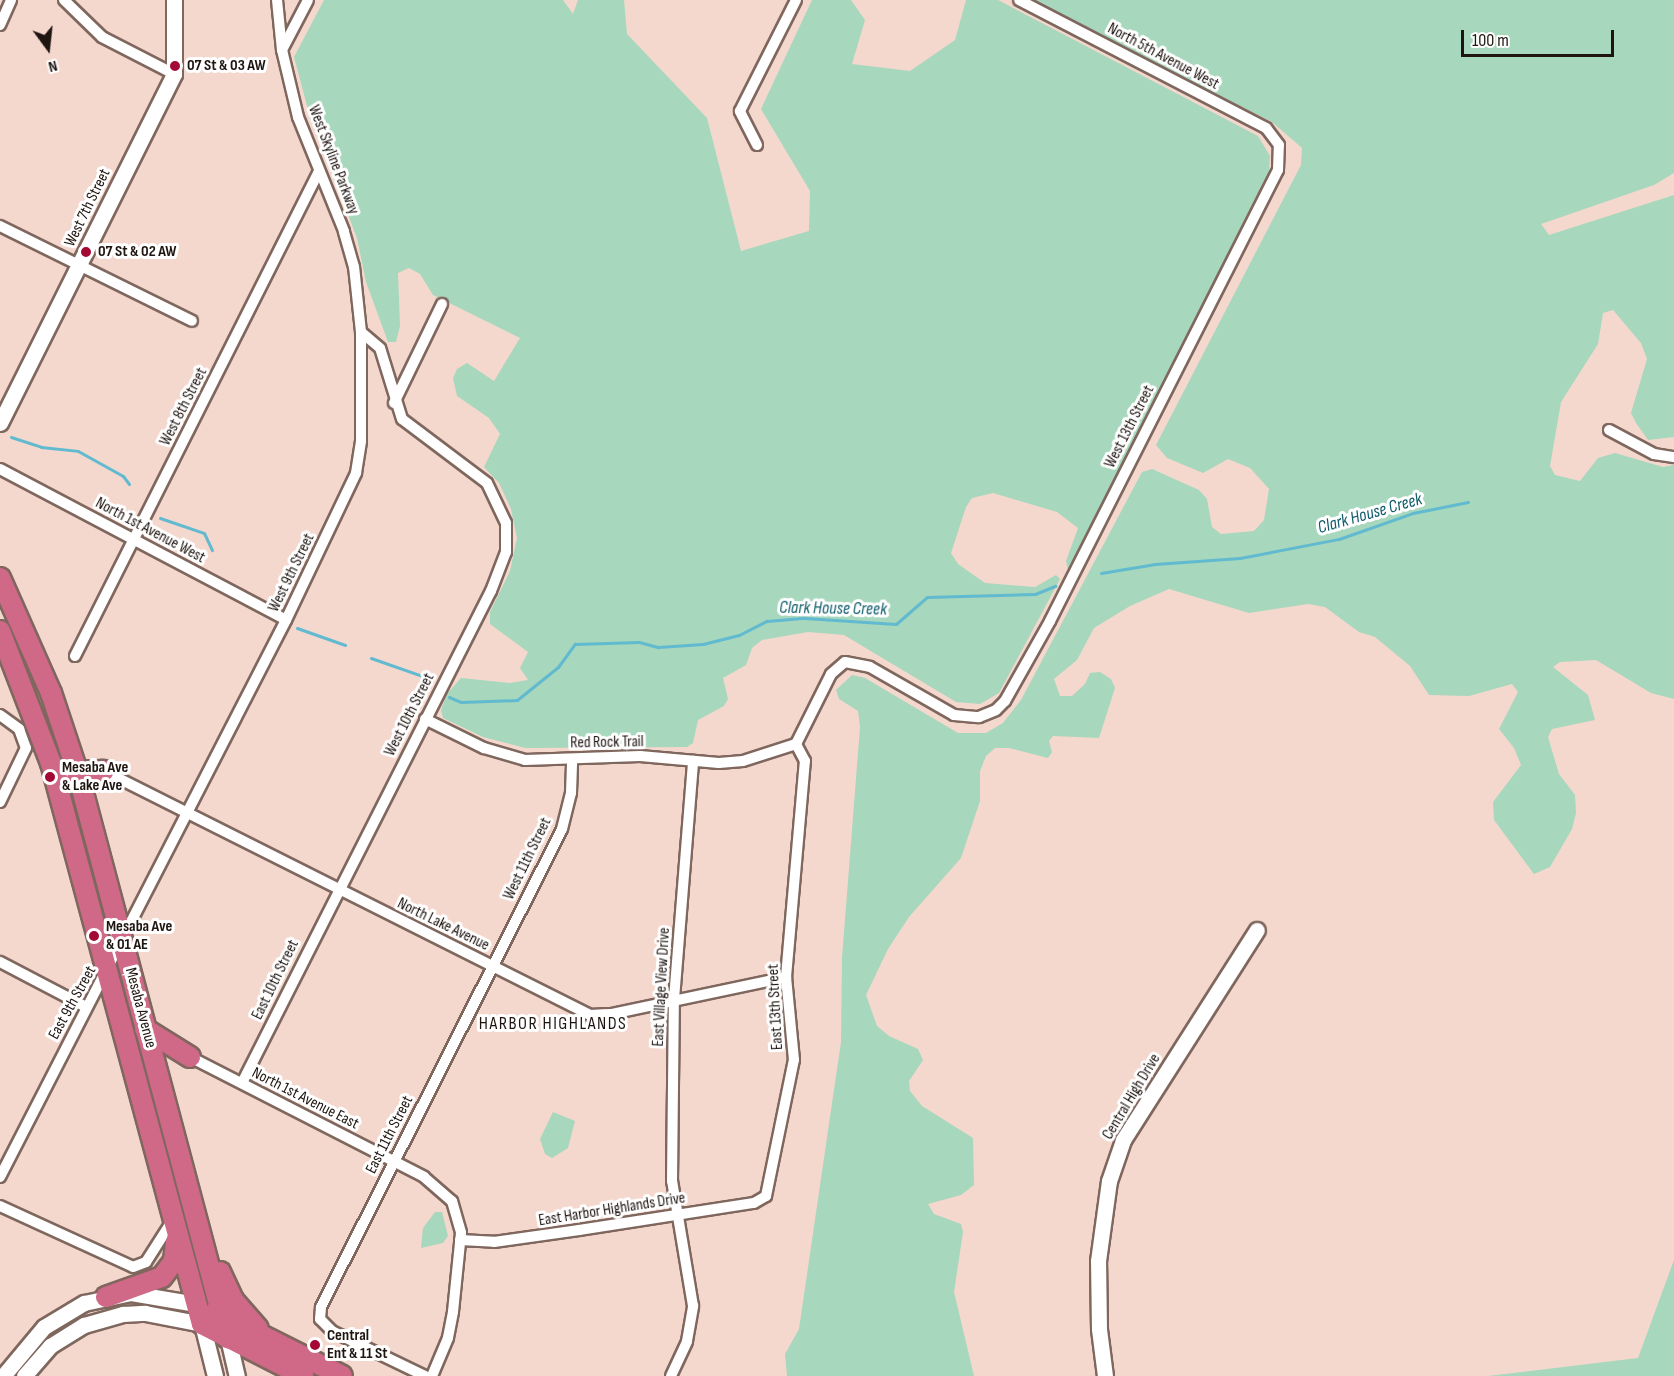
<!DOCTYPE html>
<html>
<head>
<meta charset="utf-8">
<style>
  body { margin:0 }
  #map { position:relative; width:1674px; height:1376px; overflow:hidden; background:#f4d8ce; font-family:"Sofia Sans Condensed",sans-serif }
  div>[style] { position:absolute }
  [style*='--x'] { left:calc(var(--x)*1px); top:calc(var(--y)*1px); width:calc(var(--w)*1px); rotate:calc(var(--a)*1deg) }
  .green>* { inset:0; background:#a7d7bc }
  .stream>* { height:3px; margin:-1.5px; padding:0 1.5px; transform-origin:1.5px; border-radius:1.5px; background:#61bacf }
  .roads { filter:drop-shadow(2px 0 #7f675e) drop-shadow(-2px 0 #7f675e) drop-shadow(0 2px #7f675e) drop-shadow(0 -2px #7f675e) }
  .street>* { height:10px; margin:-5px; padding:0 5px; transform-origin:5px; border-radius:5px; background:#fff }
  .secondary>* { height:15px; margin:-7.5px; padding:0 7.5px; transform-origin:7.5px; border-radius:7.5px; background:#fff }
  .highway>* { height:20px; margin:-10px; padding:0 10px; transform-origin:10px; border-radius:10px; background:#d06888 }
  .dots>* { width:16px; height:16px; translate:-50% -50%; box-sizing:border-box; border:3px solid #fff; border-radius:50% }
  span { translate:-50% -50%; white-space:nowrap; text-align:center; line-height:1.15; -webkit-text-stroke:6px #fff; paint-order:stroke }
  .street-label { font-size:16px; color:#1e1511 }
  .poi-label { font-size:16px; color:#1e1511; font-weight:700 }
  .left { translate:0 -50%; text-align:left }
  .water-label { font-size:18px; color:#0f5b6a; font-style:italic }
  .neighbourhood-label { font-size:18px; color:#1e1511; letter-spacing:1.5px }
  .north { position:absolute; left:18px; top:18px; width:60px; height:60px; -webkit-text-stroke:4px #fff; paint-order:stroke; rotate:165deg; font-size:16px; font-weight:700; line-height:24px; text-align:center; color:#1e1511 }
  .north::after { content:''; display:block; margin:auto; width:21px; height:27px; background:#1e1511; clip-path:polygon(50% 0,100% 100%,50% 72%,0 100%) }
  .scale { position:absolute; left:1461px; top:30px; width:153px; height:27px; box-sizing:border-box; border:3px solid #1e1511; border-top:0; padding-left:8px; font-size:18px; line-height:21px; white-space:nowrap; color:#1e1511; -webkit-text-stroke:4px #fff; paint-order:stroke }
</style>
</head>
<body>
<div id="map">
  <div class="green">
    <div style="clip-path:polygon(324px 0,563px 0,573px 14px,578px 0,624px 0,627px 34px,707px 118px,741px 251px,809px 231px,810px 191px,761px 109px,812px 0,851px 0,865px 20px,852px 64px,910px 71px,955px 40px,966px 0,998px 0,1258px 136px,1270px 156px,1269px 171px,1071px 566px,1068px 569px,1066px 561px,1078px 528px,1057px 512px,993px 493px,972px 498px,966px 507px,951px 553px,958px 564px,985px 583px,1035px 587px,1056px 575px,1060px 579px,999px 693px,980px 704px,956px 702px,844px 635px,808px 632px,762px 640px,752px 648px,746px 665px,723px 678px,728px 699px,724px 706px,698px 720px,693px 743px,687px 747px,525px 748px,483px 737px,443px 718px,441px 710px,447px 694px,461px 678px,510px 683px,528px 680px,520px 668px,528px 652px,490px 624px,490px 612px,510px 571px,517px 538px,511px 509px,499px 483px,484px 467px,500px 434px,489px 418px,457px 396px,453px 378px,457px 369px,467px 363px,494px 381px,520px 338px,433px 295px,420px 274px,409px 268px,398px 273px,400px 326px,396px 342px,388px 342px,366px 282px,357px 238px,310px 117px,294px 57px)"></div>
    <div style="clip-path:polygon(1030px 0,1674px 0,1674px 173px,1654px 185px,1541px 224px,1549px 235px,1674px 195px,1674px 437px,1648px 440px,1636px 423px,1631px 413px,1647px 359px,1641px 343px,1613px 310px,1603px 313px,1598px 344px,1561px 402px,1550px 466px,1555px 475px,1580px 481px,1598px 458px,1615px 453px,1663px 467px,1674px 465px,1674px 699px,1651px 693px,1596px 660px,1560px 662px,1553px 667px,1588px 695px,1595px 720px,1552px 729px,1548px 737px,1559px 774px,1575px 795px,1576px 813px,1572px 829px,1550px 867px,1534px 874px,1494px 820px,1493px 802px,1521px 765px,1514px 748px,1499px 729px,1518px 692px,1512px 684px,1469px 696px,1429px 695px,1410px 666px,1375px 637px,1359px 632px,1325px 607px,1308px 604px,1249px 613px,1169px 589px,1130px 606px,1094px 628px,1077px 660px,1054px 679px,1060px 696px,1072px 696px,1085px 684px,1090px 673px,1100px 672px,1111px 679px,1115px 688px,1099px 738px,1053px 736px,1049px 741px,1052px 752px,1048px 758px,1009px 748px,995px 748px,986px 756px,980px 771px,980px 801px,961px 858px,909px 917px,888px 949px,866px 995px,877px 1026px,889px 1036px,918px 1049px,923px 1060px,909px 1081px,910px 1091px,922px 1106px,973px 1138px,974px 1185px,961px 1195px,928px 1204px,934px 1214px,961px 1224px,963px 1232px,954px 1292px,974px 1376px,787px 1376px,785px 1354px,799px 1329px,841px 1042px,842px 958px,860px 727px,858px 711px,839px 699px,836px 690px,852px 675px,865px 678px,958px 733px,986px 733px,1003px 723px,1021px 700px,1142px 472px,1152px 469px,1199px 490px,1207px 499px,1212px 527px,1221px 534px,1254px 531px,1264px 520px,1269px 489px,1250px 468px,1228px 459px,1203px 473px,1167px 458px,1156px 445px,1301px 165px,1302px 148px,1272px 122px)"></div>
    <div style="clip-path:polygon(553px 1112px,575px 1121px,568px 1148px,552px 1158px,545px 1154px,540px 1139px)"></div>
    <div style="clip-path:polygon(435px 1212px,442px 1212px,448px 1236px,443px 1243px,421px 1248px,423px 1228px)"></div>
    <div style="clip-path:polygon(1674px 1260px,1674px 1376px,1488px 1376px,1638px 1358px)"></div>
  </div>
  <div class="stream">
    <div style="--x:11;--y:437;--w:32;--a:18"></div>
    <div style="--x:41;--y:447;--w:37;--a:6"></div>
    <div style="--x:78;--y:451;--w:51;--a:29.1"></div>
    <div style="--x:123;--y:476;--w:10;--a:53"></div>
    <div style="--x:160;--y:518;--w:46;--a:18.8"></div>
    <div style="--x:204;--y:533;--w:19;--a:65"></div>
    <div style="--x:1101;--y:573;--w:55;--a:-9.5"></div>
    <div style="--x:1155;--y:564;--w:85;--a:-4"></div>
    <div style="--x:1240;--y:558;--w:101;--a:-10.9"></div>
    <div style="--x:1339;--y:539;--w:78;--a:-19.4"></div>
    <div style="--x:1413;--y:513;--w:56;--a:-11.3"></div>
    <div style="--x:297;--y:628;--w:51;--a:19.5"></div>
    <div style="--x:371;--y:658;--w:54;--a:19.4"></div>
    <div style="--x:449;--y:697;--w:13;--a:23"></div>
    <div style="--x:461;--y:702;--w:56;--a:-2"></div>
    <div style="--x:517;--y:700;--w:53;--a:-38.8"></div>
    <div style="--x:558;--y:667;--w:29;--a:-54"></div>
    <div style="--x:575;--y:644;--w:64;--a:-1.8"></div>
    <div style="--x:639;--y:642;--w:20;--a:15"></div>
    <div style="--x:658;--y:647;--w:45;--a:-3.8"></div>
    <div style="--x:703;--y:644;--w:37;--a:-14"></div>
    <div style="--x:739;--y:635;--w:31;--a:-27"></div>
    <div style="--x:767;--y:621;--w:38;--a:-5"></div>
    <div style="--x:805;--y:618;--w:91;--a:3.8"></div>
    <div style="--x:896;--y:624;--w:41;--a:-41.1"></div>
    <div style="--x:927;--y:597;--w:108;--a:-1.6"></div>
    <div style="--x:1035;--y:594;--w:22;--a:-22"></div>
  </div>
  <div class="roads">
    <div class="street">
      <div style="--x:64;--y:0;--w:53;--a:44.2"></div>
      <div style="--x:102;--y:37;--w:81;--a:27.2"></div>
      <div style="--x:0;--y:25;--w:27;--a:-66"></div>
      <div style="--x:282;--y:50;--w:56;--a:-62.5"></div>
      <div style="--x:757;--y:145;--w:38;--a:-117"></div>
      <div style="--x:740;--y:111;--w:124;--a:-63.2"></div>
      <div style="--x:0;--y:226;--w:214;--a:26.3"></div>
      <div style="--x:394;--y:403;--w:110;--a:-64.1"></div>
      <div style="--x:1609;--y:430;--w:51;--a:28.1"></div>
      <div style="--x:1654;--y:454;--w:20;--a:9"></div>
      <div style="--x:0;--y:469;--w:323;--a:27.8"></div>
      <div style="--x:75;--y:656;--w:543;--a:-63.29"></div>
      <div style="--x:0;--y:715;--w:24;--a:36"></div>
      <div style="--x:19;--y:729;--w:20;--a:70"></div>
      <div style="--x:26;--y:748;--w:60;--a:115.7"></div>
      <div style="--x:425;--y:719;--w:66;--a:26.2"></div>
      <div style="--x:484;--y:748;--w:43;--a:16.3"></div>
      <div style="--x:525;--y:760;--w:115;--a:-2"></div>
      <div style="--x:640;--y:756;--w:79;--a:5.1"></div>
      <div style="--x:719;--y:763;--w:24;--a:-5"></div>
      <div style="--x:743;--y:761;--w:56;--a:-17.8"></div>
      <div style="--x:796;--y:744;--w:78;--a:-63.4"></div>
      <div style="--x:831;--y:674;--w:18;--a:-41"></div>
      <div style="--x:845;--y:662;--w:25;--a:11"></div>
      <div style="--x:870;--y:667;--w:97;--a:29.7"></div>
      <div style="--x:954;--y:715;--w:25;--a:5"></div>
      <div style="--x:979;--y:717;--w:18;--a:-22"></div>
      <div style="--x:996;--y:710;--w:13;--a:-45"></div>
      <div style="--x:1005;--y:701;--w:92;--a:-60.6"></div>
      <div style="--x:1050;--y:621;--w:505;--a:-63.18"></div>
      <div style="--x:1278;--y:170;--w:25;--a:-88"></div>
      <div style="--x:1279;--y:145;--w:21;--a:-127"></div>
      <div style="--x:1266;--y:128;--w:278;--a:-152.6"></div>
      <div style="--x:104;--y:771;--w:544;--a:26.66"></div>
      <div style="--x:590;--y:1015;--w:21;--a:-3"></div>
      <div style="--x:611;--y:1014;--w:179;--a:-11.9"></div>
      <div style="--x:0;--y:962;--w:97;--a:27.6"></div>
      <div style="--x:190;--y:1057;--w:263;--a:27.1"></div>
      <div style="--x:424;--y:1177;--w:37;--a:41"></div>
      <div style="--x:452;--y:1201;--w:33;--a:74"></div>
      <div style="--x:461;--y:1233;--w:79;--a:95.8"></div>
      <div style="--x:453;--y:1312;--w:26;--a:101"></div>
      <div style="--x:448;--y:1338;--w:41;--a:112.8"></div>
      <div style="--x:242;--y:1083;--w:551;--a:-63.16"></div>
      <div style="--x:491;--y:591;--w:42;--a:-69"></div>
      <div style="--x:506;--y:552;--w:29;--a:-90"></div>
      <div style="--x:506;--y:523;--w:44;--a:-115.4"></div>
      <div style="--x:487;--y:483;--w:106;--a:-143"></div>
      <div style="--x:402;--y:419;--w:74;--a:-107.2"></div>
      <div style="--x:380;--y:348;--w:25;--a:-140"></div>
      <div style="--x:0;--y:1177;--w:626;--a:-62.82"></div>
      <div style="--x:286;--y:620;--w:163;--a:-64.5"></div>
      <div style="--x:356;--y:473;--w:32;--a:-81"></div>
      <div style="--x:361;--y:441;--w:109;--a:-90"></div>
      <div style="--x:361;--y:332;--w:65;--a:-96.1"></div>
      <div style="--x:354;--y:267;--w:37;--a:-106"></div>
      <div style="--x:344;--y:231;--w:123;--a:-112"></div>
      <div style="--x:298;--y:117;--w:69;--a:-103.4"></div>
      <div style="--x:282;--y:50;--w:50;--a:-95.7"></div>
      <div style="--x:0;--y:1206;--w:146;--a:24.6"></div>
      <div style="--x:133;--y:1267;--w:14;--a:-21"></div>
      <div style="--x:146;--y:1262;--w:52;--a:-57.5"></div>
      <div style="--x:460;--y:1240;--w:34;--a:3"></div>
      <div style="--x:494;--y:1242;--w:86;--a:-8"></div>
      <div style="--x:579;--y:1230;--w:177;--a:-8.8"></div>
      <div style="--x:754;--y:1203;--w:14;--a:-30"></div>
      <div style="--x:766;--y:1196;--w:139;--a:-78.4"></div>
      <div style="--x:794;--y:1060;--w:83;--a:-95.5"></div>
      <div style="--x:786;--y:977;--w:217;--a:-85"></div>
      <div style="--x:805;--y:761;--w:19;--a:-118"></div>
      <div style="--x:425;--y:1376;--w:103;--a:-154.2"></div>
      <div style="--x:332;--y:1331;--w:17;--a:-135"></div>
      <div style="--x:320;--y:1319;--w:12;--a:-85"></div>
      <div style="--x:321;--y:1307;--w:535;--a:-63.24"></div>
      <div style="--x:562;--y:829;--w:37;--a:-76"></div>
      <div style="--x:571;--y:793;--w:34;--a:-88"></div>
      <div style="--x:671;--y:1376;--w:38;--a:-65"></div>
      <div style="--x:687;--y:1341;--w:36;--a:-80"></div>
      <div style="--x:693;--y:1306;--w:127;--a:-99.5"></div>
      <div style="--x:672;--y:1181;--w:182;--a:-89.4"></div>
      <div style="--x:674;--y:999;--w:239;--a:-85.4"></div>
    </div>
    <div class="secondary">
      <div style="--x:0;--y:423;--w:390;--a:-63.5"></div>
      <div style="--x:174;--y:74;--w:74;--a:-90"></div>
      <div style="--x:228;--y:1338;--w:39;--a:77"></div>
      <div style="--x:3;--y:1376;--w:64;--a:-50.1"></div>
      <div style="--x:44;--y:1327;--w:47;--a:-31"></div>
      <div style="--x:84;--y:1303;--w:48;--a:-12"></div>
      <div style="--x:131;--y:1293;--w:66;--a:9.6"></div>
      <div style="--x:24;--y:1376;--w:40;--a:-49"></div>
      <div style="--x:50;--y:1346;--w:40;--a:-32"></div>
      <div style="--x:84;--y:1325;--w:41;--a:-15.8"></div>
      <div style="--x:123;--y:1314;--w:22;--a:-3"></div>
      <div style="--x:145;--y:1313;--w:58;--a:10.9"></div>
      <div style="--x:202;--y:1324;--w:54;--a:76"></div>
      <div style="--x:1105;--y:1376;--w:47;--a:-97.3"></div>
      <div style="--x:1099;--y:1329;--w:68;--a:-90.8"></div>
      <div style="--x:1098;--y:1261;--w:81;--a:-82.2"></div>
      <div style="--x:1109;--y:1181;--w:43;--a:-71.1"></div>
      <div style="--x:1123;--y:1140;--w:249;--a:-57.5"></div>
    </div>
    <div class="highway">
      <div style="--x:0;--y:578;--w:126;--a:66.1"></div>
      <div style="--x:51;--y:693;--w:85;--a:71.6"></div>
      <div style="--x:78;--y:774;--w:584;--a:75.11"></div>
      <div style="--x:0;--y:631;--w:142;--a:68.9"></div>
      <div style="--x:51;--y:763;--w:581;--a:74.94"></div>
      <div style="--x:202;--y:1324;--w:114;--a:27.2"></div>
      <div style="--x:66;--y:772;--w:38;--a:-2"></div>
      <div style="--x:145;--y:1029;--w:53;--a:31.9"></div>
      <div style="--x:220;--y:1272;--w:31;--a:65"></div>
      <div style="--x:233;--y:1300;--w:38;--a:49"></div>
      <div style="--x:106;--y:1297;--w:59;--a:-19.7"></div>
      <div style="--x:162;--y:1277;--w:20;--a:-53"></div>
      <div style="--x:174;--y:1261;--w:20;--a:-84"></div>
      <div style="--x:215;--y:1312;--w:142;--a:26.7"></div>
    </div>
  </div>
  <div class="dots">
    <div style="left:175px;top:66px;background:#a40834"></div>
    <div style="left:86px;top:252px;background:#a40834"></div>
    <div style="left:50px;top:777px;background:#a40834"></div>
    <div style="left:94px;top:936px;background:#a40834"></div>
    <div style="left:315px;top:1345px;background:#a40834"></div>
  </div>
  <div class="street-label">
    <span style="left:1163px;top:57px;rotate:28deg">North 5th Avenue West</span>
    <span style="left:333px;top:160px;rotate:69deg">West Skyline Parkway</span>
    <span style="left:88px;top:208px;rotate:-64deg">West 7th Street</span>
    <span style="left:184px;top:407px;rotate:-63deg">West 8th Street</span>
    <span style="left:1130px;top:427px;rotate:-63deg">West 13th Street</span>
    <span style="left:150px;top:531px;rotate:28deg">North 1st Avenue West</span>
    <span style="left:292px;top:573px;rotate:-64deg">West 9th Street</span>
    <span style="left:410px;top:715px;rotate:-63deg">West 10th Street</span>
    <span style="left:607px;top:743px;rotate:-1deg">Red Rock Trail</span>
    <span style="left:528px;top:859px;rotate:-64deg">West 11th Street</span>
    <span style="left:443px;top:925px;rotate:26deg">North Lake Avenue</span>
    <span style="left:276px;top:980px;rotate:-64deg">East 10th Street</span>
    <span style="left:662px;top:987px;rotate:-87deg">East Village View Drive</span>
    <span style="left:73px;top:1003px;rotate:-61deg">East 9th Street</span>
    <span style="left:776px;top:1007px;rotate:-93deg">East 13th Street</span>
    <span style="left:140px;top:1008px;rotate:75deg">Mesaba Avenue</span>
    <span style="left:1132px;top:1097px;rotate:-59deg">Central High Drive</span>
    <span style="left:305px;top:1099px;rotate:27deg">North 1st Avenue East</span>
    <span style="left:390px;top:1135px;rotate:-63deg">East 11th Street</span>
    <span style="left:612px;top:1210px;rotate:-9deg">East Harbor Highlands Drive</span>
  </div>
  <div class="poi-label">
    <span class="left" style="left:187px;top:66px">07 St &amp; 03 AW</span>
    <span class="left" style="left:98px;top:252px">07 St &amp; 02 AW</span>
    <span class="left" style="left:62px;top:777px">Mesaba Ave<br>&amp; Lake Ave</span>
    <span class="left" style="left:106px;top:936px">Mesaba Ave<br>&amp; 01 AE</span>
    <span class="left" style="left:327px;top:1345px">Central<br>Ent &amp; 11 St</span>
  </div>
  <div class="water-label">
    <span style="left:1370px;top:514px;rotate:-16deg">Clark House Creek</span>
    <span style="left:833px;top:609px;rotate:1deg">Clark House Creek</span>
  </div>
  <div class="neighbourhood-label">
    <span style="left:553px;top:1024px">HARBOR HIGHLANDS</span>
  </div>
  <div class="north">N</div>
  <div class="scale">100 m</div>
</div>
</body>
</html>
